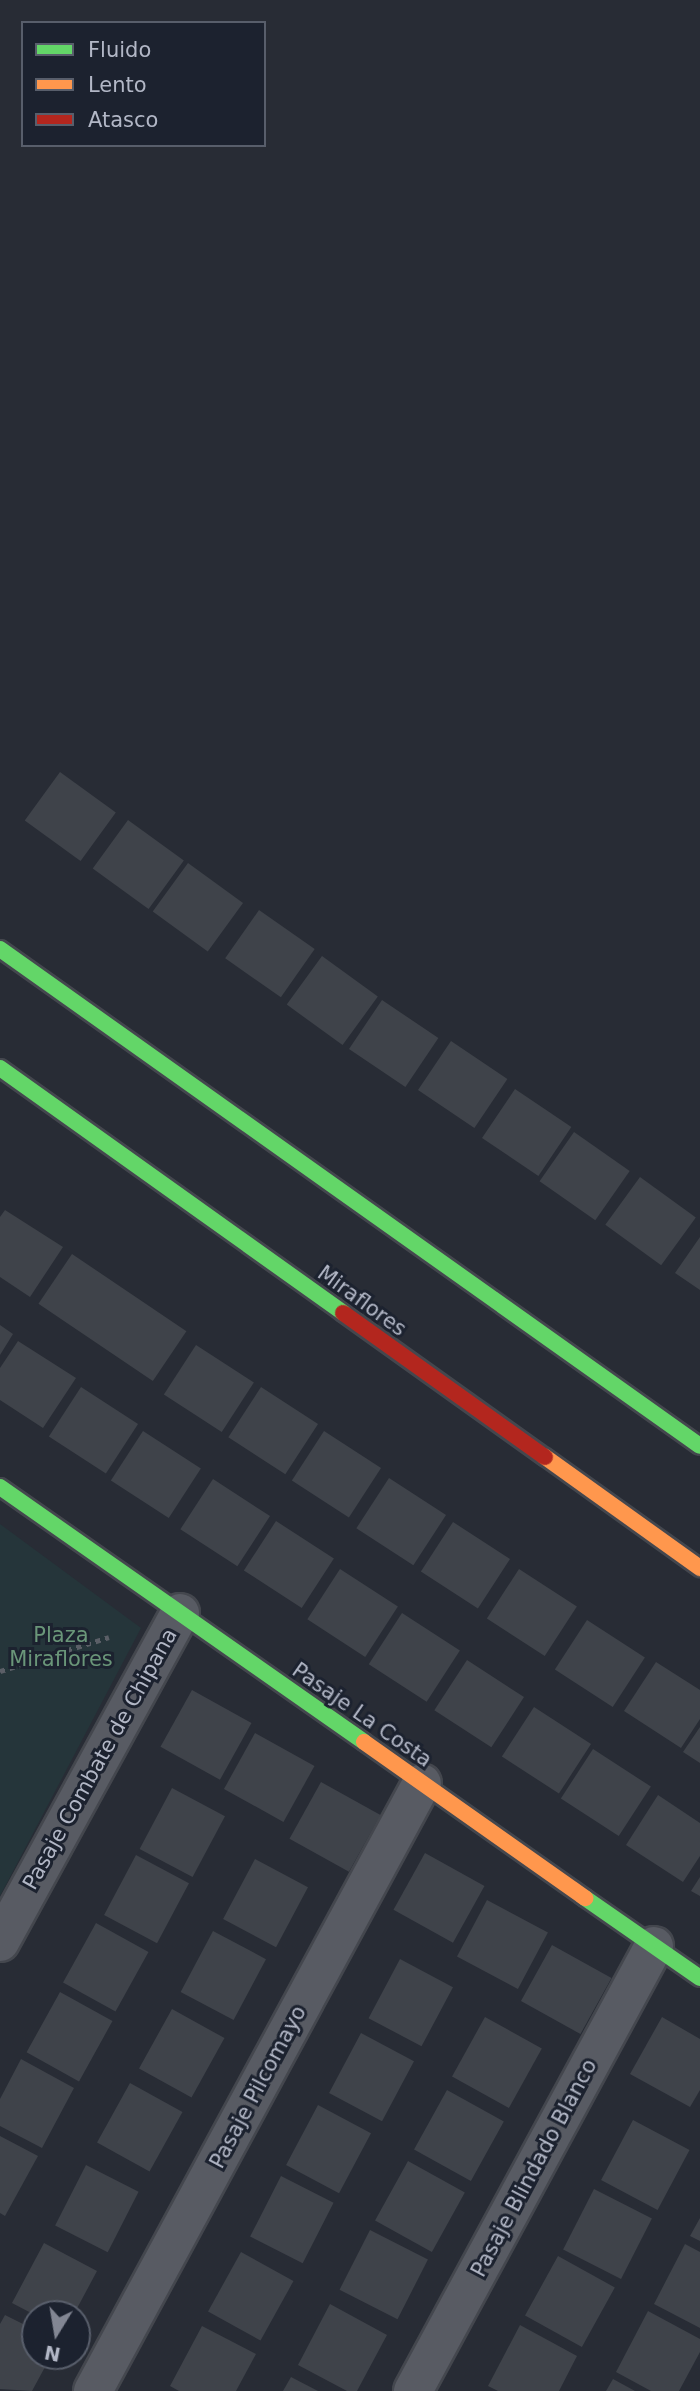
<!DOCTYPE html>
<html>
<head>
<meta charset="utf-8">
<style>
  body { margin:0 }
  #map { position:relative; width:700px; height:2391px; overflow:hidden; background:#282c35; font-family:"DejaVu Sans",sans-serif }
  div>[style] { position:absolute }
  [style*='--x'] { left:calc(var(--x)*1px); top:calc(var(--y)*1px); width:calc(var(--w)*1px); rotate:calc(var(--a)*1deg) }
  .green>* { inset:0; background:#25353a }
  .building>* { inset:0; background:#3f434a; transform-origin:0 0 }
  .path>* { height:4.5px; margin-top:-2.25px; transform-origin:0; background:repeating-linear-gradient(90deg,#5b5f67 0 5px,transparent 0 10px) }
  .roads { filter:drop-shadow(2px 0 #44474e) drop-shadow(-2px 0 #44474e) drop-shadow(0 2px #44474e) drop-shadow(0 -2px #44474e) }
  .street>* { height:38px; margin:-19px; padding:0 19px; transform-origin:19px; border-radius:19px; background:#585b63 }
  .fast>* { height:16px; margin:-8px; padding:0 8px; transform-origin:8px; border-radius:8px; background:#63d668 }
  .slow>* { height:16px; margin:-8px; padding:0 8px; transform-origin:8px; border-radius:8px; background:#ff974d }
  .jam>* { height:16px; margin:-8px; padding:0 8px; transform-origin:8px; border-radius:8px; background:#b3261e }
  span { translate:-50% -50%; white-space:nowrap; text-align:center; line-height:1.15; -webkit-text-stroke:6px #1c222f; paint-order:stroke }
  .street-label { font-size:21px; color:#b2b7c6 }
  .park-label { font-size:21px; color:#6a9679 }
  .legend { position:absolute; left:21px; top:21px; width:245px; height:126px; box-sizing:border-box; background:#1c222f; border:2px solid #585e6b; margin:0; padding:9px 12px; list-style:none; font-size:21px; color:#b2b7c6 }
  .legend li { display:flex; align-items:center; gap:14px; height:35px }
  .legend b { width:35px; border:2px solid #585e6b }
  .north { position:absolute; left:21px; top:2300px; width:70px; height:70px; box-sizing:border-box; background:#1c222f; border:2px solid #585e6b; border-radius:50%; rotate:191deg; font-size:19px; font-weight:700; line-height:28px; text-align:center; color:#b2b7c6 }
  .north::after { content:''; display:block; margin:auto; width:24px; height:32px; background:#828693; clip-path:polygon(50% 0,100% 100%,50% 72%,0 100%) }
</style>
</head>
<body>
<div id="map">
  <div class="green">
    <div style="clip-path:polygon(0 1524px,141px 1628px,0 1896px)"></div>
  </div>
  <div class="building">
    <div style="left:60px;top:772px;width:69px;height:60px;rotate:36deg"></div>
    <div style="left:128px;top:820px;width:69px;height:60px;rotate:36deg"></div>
    <div style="left:188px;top:863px;width:68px;height:60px;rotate:36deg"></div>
    <div style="left:259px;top:910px;width:68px;height:59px;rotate:35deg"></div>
    <div style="left:322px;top:956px;width:69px;height:60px;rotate:36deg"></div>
    <div style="left:382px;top:1000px;width:68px;height:59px;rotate:34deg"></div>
    <div style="left:451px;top:1041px;width:68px;height:59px;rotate:34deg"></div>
    <div style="left:515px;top:1089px;width:68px;height:59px;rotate:34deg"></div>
    <div style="left:574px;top:1132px;width:68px;height:60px;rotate:35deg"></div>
    <div style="left:640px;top:1177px;width:69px;height:59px;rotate:36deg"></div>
    <div style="clip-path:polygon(5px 1210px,63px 1247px,30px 1297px,0 1277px,0 1217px)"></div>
    <div style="clip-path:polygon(700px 1237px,700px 1290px,675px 1273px)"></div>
    <div style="left:72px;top:1254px;width:138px;height:60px;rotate:34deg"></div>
    <div style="clip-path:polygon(0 1325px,13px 1334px,0 1355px)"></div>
    <div style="clip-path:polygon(18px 1341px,76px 1378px,43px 1428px,0 1400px,0 1368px)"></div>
    <div style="left:196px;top:1345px;width:69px;height:59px;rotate:33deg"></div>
    <div style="left:81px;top:1387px;width:68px;height:59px;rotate:33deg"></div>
    <div style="left:261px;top:1387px;width:68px;height:60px;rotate:33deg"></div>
    <div style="left:143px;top:1431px;width:69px;height:59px;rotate:33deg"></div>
    <div style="left:324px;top:1431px;width:68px;height:59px;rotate:33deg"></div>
    <div style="left:389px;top:1478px;width:68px;height:60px;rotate:33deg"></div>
    <div style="left:213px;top:1479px;width:68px;height:60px;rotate:33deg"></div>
    <div style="left:276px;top:1521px;width:69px;height:59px;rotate:33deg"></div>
    <div style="left:453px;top:1522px;width:68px;height:59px;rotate:33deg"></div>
    <div style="left:340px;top:1569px;width:69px;height:60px;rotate:33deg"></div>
    <div style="left:519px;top:1569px;width:69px;height:59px;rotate:33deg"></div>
    <div style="left:402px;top:1613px;width:69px;height:61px;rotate:33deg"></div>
    <div style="left:587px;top:1620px;width:69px;height:59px;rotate:33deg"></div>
    <div style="left:467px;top:1660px;width:68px;height:60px;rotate:33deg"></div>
    <div style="clip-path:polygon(656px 1662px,700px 1690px,700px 1719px,681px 1748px,624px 1711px)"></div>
    <div style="left:192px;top:1690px;width:68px;height:65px;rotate:29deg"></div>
    <div style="left:534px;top:1707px;width:68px;height:59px;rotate:33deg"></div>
    <div style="clip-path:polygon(700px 1727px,700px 1763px,683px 1752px)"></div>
    <div style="left:255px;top:1733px;width:68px;height:64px;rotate:29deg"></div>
    <div style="left:593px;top:1749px;width:69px;height:59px;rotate:33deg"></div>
    <div style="left:321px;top:1782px;width:68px;height:65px;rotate:29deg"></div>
    <div style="left:172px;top:1788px;width:60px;height:69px;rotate:28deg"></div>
    <div style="clip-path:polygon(658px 1795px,700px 1823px,700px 1856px,683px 1882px,626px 1845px)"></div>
    <div style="left:425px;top:1853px;width:68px;height:65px;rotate:29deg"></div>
    <div style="left:136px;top:1855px;width:60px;height:68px;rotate:28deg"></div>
    <div style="left:255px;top:1859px;width:60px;height:68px;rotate:28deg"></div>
    <div style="clip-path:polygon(700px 1877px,700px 1896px,691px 1891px)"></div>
    <div style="left:487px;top:1900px;width:69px;height:64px;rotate:28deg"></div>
    <div style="left:96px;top:1923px;width:60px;height:68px;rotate:29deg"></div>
    <div style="left:213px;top:1931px;width:60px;height:69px;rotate:28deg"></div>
    <div style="left:552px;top:1945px;width:68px;height:64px;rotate:29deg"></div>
    <div style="left:400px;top:1959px;width:60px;height:67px;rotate:28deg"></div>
    <div style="left:60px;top:1992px;width:60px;height:69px;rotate:29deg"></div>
    <div style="left:172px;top:2009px;width:60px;height:68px;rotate:29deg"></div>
    <div style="left:485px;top:2017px;width:65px;height:68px;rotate:29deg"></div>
    <div style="clip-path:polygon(662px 2017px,700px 2039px,700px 2090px,690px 2107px,630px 2074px)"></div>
    <div style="left:361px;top:2033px;width:60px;height:68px;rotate:28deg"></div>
    <div style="clip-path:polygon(21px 2059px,74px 2088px,42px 2148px,0 2126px,0 2099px)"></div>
    <div style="left:130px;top:2083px;width:60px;height:68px;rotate:29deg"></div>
    <div style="left:447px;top:2090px;width:65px;height:68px;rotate:29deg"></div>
    <div style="left:318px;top:2105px;width:60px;height:68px;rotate:28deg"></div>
    <div style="left:633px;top:2120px;width:64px;height:68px;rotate:28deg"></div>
    <div style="clip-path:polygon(0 2136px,38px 2156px,5px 2216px,0 2213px)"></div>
    <div style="left:408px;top:2161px;width:65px;height:68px;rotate:29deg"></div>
    <div style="left:86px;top:2165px;width:59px;height:68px;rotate:27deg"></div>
    <div style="left:281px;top:2176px;width:59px;height:68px;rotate:27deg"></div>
    <div style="left:594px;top:2189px;width:65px;height:68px;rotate:27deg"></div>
    <div style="clip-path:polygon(700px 2218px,700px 2241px,690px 2236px)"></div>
    <div style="left:370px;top:2230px;width:65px;height:67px;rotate:27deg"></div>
    <div style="clip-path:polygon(44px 2243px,97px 2271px,74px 2314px,35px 2315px,12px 2303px)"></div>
    <div style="clip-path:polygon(685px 2244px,700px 2252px,700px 2328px,654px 2304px)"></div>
    <div style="left:241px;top:2252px;width:60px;height:68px;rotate:29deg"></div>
    <div style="left:558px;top:2256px;width:65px;height:68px;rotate:29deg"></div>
    <div style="clip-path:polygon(330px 2304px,387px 2335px,357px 2391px,347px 2391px,298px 2365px)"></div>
    <div style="clip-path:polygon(648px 2311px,700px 2339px,700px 2352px,679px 2391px,651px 2391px,616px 2372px)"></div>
    <div style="clip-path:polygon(5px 2315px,35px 2330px,35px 2356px,51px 2356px,32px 2391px,0 2389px,0 2324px)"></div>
    <div style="clip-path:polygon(520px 2325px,577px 2356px,559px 2391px,498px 2391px,488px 2386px)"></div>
    <div style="clip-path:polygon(202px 2326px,256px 2354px,236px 2391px,179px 2391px,170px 2386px)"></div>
    <div style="clip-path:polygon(291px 2377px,318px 2391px,283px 2391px)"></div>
    <div style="clip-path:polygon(613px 2379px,635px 2391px,606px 2391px)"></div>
  </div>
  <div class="path">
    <div style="--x:0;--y:1671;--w:114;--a:-17.3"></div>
  </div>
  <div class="roads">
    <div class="street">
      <div style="--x:0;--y:1942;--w:375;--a:-61.3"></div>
      <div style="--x:93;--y:2391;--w:691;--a:-61.58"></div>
      <div style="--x:413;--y:2391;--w:506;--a:-61.56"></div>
    </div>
    <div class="fast">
      <div style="--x:0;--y:949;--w:858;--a:35.37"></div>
      <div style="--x:0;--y:1068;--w:422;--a:35.5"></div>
      <div style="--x:0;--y:1487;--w:444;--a:35"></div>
      <div style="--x:585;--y:1898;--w:140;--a:34.8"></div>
    </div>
    <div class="slow">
      <div style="--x:545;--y:1457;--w:191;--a:35.6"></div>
      <div style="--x:364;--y:1742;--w:271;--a:35.2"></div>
    </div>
    <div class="jam">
      <div style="--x:343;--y:1313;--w:248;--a:35.5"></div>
    </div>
  </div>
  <div class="street-label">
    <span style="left:362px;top:1301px;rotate:36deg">Miraflores</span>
    <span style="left:362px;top:1715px;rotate:35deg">Pasaje La Costa</span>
    <span style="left:100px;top:1759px;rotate:-61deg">Pasaje Combate de Chipana</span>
    <span style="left:258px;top:2087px;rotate:-62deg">Pasaje Pilcomayo</span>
    <span style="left:534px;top:2168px;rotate:-62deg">Pasaje Blindado Blanco</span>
  </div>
  <div class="park-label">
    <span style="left:61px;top:1647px">Plaza<br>Miraflores</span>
  </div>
  <ul class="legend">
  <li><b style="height:9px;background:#63d668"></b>Fluido</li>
  <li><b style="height:9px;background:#ff974d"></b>Lento</li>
  <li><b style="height:9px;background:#b3261e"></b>Atasco</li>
  </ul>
  <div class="north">N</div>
</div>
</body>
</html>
